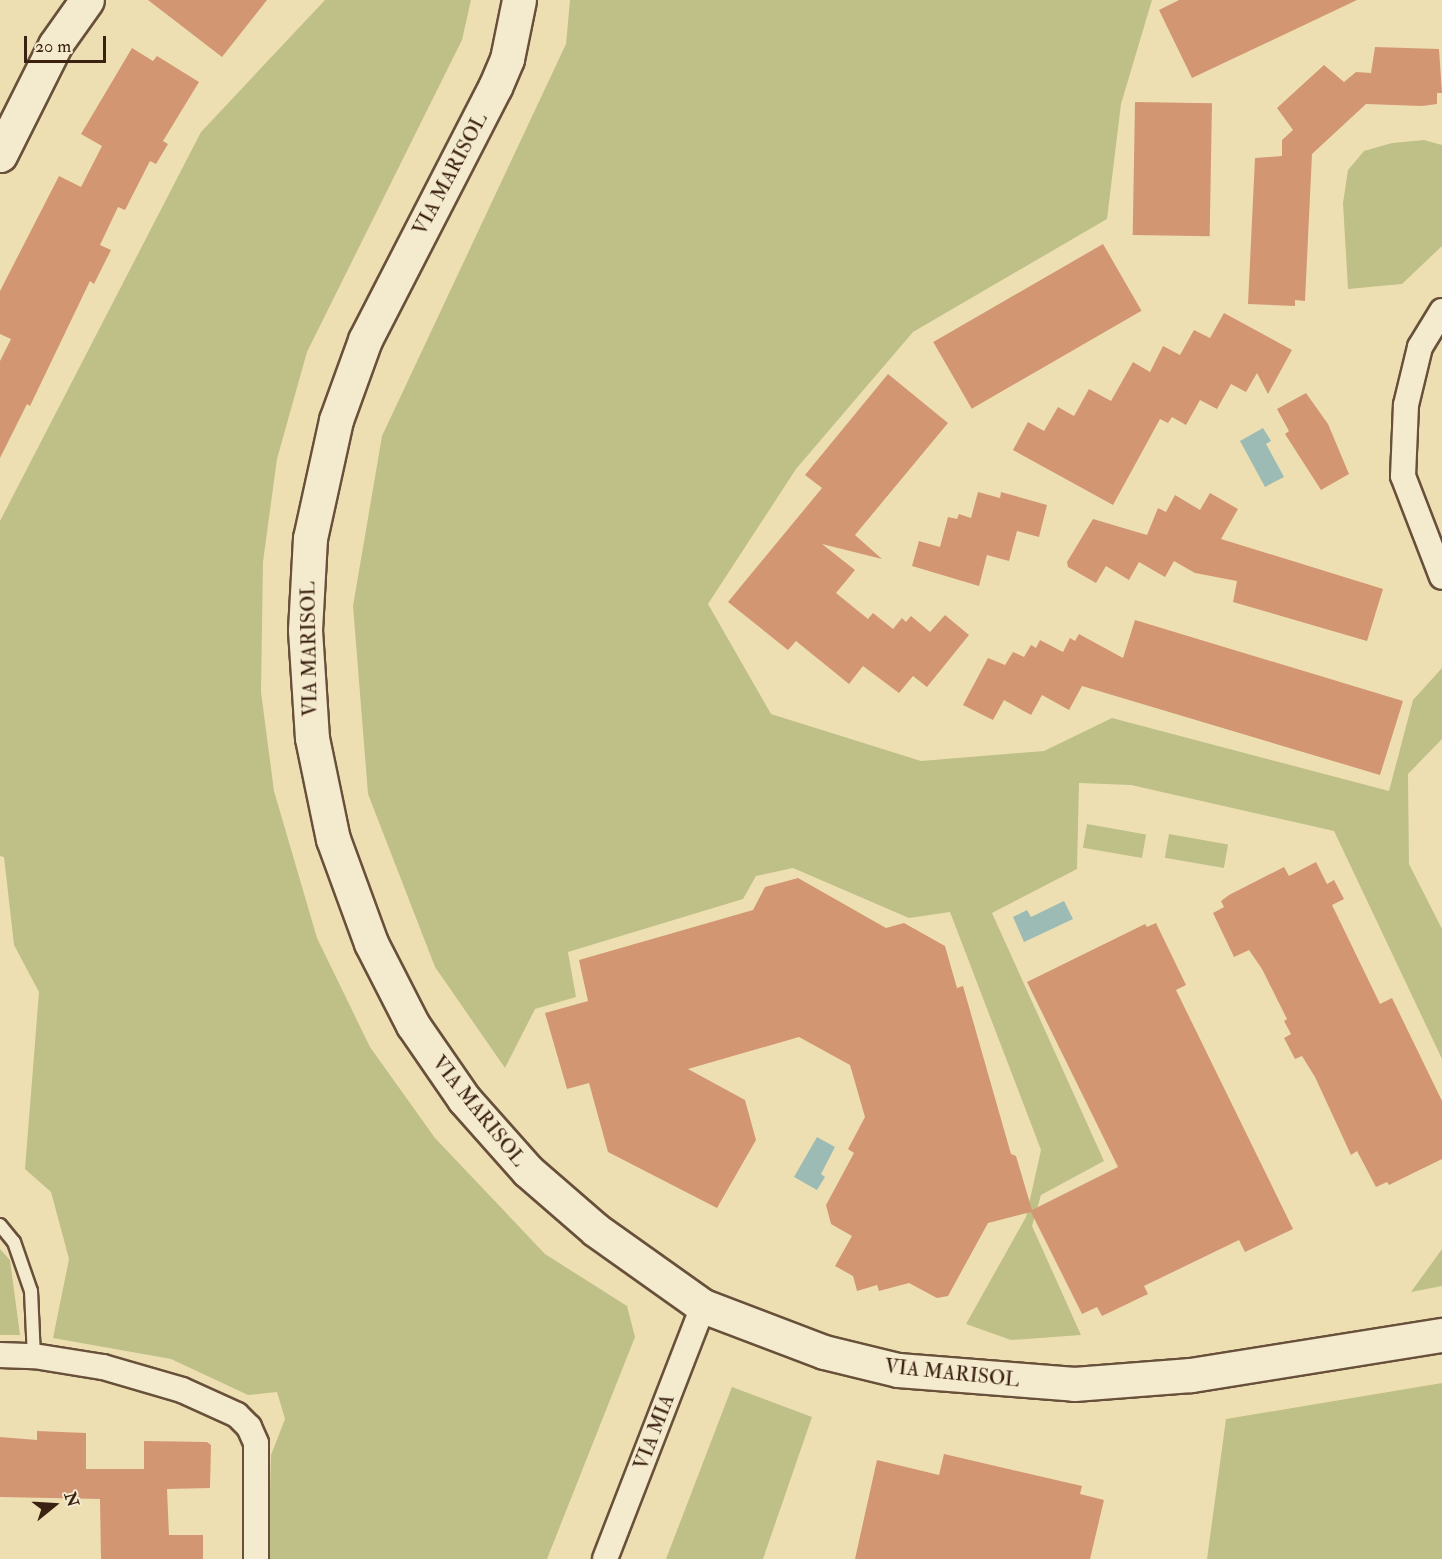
<!DOCTYPE html>
<html>
<head>
<meta charset="utf-8">
<style>
  body { margin:0 }
  #map { position:relative; width:1442px; height:1559px; overflow:hidden; background:#eedfb3; font-family:"IM FELL Double Pica",serif }
  div>[style] { position:absolute }
  [style*='--x'] { left:calc(var(--x)*1px); top:calc(var(--y)*1px); width:calc(var(--w)*1px); rotate:calc(var(--a)*1deg) }
  .green>* { inset:0; background:#bfc088; transform-origin:0 0 }
  .water>* { inset:0; background:#9bbbb4 }
  .building>* { inset:0; background:#d39673; transform-origin:0 0 }
  .roads { filter:drop-shadow(2px 0 #68503a) drop-shadow(-2px 0 #68503a) drop-shadow(0 2px #68503a) drop-shadow(0 -2px #68503a) }
  .lane>* { height:12px; margin:-6px; padding:0 6px; transform-origin:6px; border-radius:6px; background:#f4eace }
  .street>* { height:24px; margin:-12px; padding:0 12px; transform-origin:12px; border-radius:12px; background:#f4eace }
  .secondary>* { height:33px; margin:-16.5px; padding:0 16.5px; transform-origin:16.5px; border-radius:16.5px; background:#f4eace }
  span { translate:-50% -50%; white-space:nowrap; text-align:center; line-height:1.15; -webkit-text-stroke:4.5px #f4eace; paint-order:stroke }
  .street-label { font-size:20px; color:#3b2112 }
  .north { position:absolute; left:24px; top:1475px; width:60px; height:60px; -webkit-text-stroke:4px #f4eace; paint-order:stroke; rotate:72deg; font-size:16px; font-weight:700; line-height:24px; text-align:center; color:#3b2112 }
  .north::after { content:''; display:block; margin:auto; width:21px; height:27px; background:#3b2112; clip-path:polygon(50% 0,100% 100%,50% 72%,0 100%) }
  .scale { position:absolute; left:24px; top:36px; width:82px; height:27px; box-sizing:border-box; border:3px solid #3b2112; border-top:0; padding-left:8px; font-size:18px; line-height:21px; white-space:nowrap; color:#3b2112; -webkit-text-stroke:4px #f4eace; paint-order:stroke }
</style>
</head>
<body>
<div id="map">
  <div class="green">
    <div style="clip-path:polygon(325px 0,471px 0,462px 40px,307px 352px,277px 459px,263px 562px,261px 692px,274px 791px,317px 938px,370px 1047px,435px 1138px,545px 1254px,627px 1306px,635px 1337px,547px 1559px,268px 1559px,271px 1455px,285px 1419px,277px 1392px,248px 1395px,171px 1359px,53px 1338px,69px 1259px,51px 1192px,25px 1169px,39px 992px,14px 945px,4px 857px,0 856px,0 521px,201px 132px)"></div>
    <div style="clip-path:polygon(570px 0,1152px 0,1121px 104px,1107px 219px,913px 332px,796px 469px,708px 604px,771px 714px,921px 761px,1044px 751px,1112px 718px,1389px 791px,1413px 700px,1442px 668px,1442px 739px,1408px 774px,1409px 864px,1442px 929px,1442px 1059px,1334px 831px,1131px 785px,1079px 783px,1077px 869px,992px 913px,1104px 1161px,1041px 1195px,1032px 1226px,1081px 1335px,1011px 1340px,966px 1324px,1026px 1217px,1041px 1150px,950px 912px,909px 918px,793px 868px,756px 876px,743px 899px,568px 952px,576px 997px,535px 1009px,505px 1068px,435px 967px,368px 794px,353px 606px,382px 436px,566px 44px)"></div>
    <div style="clip-path:polygon(1424px 140px,1442px 145px,1442px 246px,1402px 284px,1348px 289px,1343px 203px,1348px 170px,1364px 151px,1392px 143px)"></div>
    <div style="left:1087px;top:824px;width:60px;height:24px;rotate:10deg"></div>
    <div style="left:1169px;top:834px;width:60px;height:24px;rotate:10deg"></div>
    <div style="clip-path:polygon(0 1249px,10px 1260px,20px 1335px,0 1335px)"></div>
    <div style="clip-path:polygon(1442px 1249px,1442px 1286px,1411px 1292px)"></div>
    <div style="clip-path:polygon(1442px 1383px,1442px 1559px,1207px 1559px,1226px 1419px)"></div>
    <div style="clip-path:polygon(732px 1387px,812px 1417px,763px 1559px,666px 1559px)"></div>
  </div>
  <div class="water">
    <div style="clip-path:polygon(1263px 428px,1271px 441px,1266px 444px,1284px 477px,1265px 487px,1240px 441px)"></div>
    <div style="clip-path:polygon(1064px 901px,1073px 919px,1024px 942px,1013px 917px,1027px 910px,1031px 917px)"></div>
    <div style="clip-path:polygon(817px 1137px,835px 1147px,821px 1174px,825px 1177px,817px 1190px,794px 1177px)"></div>
  </div>
  <div class="building">
    <div style="clip-path:polygon(148px 0,267px 0,222px 57px)"></div>
    <div style="clip-path:polygon(1179px 0,1357px 0,1192px 78px,1159px 10px)"></div>
    <div style="clip-path:polygon(1375px 47px,1439px 49px,1442px 93px,1437px 93px,1437px 104px,1422px 106px,1366px 104px,1312px 154px,1305px 301px,1295px 300px,1295px 306px,1248px 304px,1255px 158px,1282px 156px,1282px 140px,1293px 130px,1277px 108px,1324px 65px,1344px 82px,1356px 72px,1371px 73px)"></div>
    <div style="clip-path:polygon(132px 48px,153px 61px,157px 56px,199px 82px,163px 141px,168px 144px,156px 164px,150px 161px,125px 210px,118px 207px,100px 245px,111px 250px,94px 284px,90px 281px,30px 406px,27px 404px,0 458px,0 361px,11px 339px,0 334px,0 291px,59px 176px,81px 187px,102px 146px,81px 134px)"></div>
    <div style="left:1135px;top:102px;width:77px;height:133px;rotate:1deg"></div>
    <div style="left:1103px;top:244px;width:77px;height:196px;rotate:60deg"></div>
    <div style="clip-path:polygon(1224px 313px,1292px 350px,1268px 394px,1257px 373px,1246px 392px,1231px 384px,1217px 409px,1200px 400px,1186px 425px,1172px 417px,1168px 423px,1160px 419px,1113px 505px,1013px 450px,1028px 422px,1044px 431px,1058px 407px,1074px 416px,1089px 389px,1111px 401px,1133px 362px,1150px 372px,1163px 346px,1180px 355px,1194px 330px,1210px 338px)"></div>
    <div style="clip-path:polygon(888px 374px,948px 423px,855px 535px,882px 559px,822px 544px,855px 570px,836px 593px,868px 619px,873px 613px,893px 629px,902px 618px,906px 622px,911px 616px,930px 632px,945px 615px,969px 635px,927px 687px,913px 676px,899px 693px,863px 666px,849px 684px,796px 641px,788px 650px,728px 602px,822px 488px,805px 475px)"></div>
    <div style="clip-path:polygon(1306px 393px,1328px 424px,1349px 474px,1321px 490px,1285px 434px,1289px 431px,1277px 409px)"></div>
    <div style="clip-path:polygon(978px 492px,1000px 498px,1001px 492px,1047px 505px,1039px 537px,1017px 531px,1009px 561px,987px 555px,979px 586px,912px 566px,919px 541px,940px 547px,948px 517px,957px 519px,959px 514px,971px 518px)"></div>
    <div style="clip-path:polygon(1210px 493px,1238px 509px,1221px 539px,1383px 589px,1367px 641px,1233px 602px,1237px 581px,1195px 573px,1174px 561px,1165px 577px,1139px 562px,1129px 580px,1106px 566px,1096px 583px,1068px 567px,1067px 562px,1093px 519px,1147px 535px,1158px 508px,1166px 512px,1175px 495px,1200px 510px)"></div>
    <div style="clip-path:polygon(1135px 620px,1403px 701px,1380px 775px,1082px 686px,1069px 710px,1042px 695px,1031px 715px,1004px 700px,993px 720px,963px 705px,988px 658px,1005px 665px,1013px 652px,1024px 657px,1031px 645px,1036px 648px,1040px 640px,1063px 652px,1070px 638px,1075px 641px,1079px 634px,1123px 658px)"></div>
    <div style="clip-path:polygon(1316px 862px,1327px 884px,1334px 880px,1344px 899px,1332px 905px,1380px 1004px,1392px 998px,1442px 1101px,1442px 1159px,1389px 1185px,1387px 1182px,1376px 1187px,1357px 1151px,1351px 1155px,1315px 1077px,1302px 1056px,1295px 1059px,1284px 1038px,1291px 1034px,1284px 1021px,1287px 1019px,1262px 969px,1249px 950px,1234px 957px,1213px 913px,1224px 907px,1221px 901px,1229px 895px,1284px 867px,1289px 876px)"></div>
    <div style="clip-path:polygon(798px 878px,886px 928px,904px 923px,945px 946px,957px 988px,963px 986px,1011px 1154px,1016px 1156px,1032px 1210px,1118px 1167px,1027px 982px,1145px 924px,1147px 927px,1156px 923px,1186px 985px,1176px 990px,1293px 1229px,1245px 1252px,1239px 1240px,1144px 1286px,1148px 1294px,1102px 1316px,1097px 1307px,1082px 1314px,1031px 1212px,988px 1223px,948px 1296px,937px 1298px,909px 1283px,879px 1291px,877px 1285px,857px 1291px,853px 1276px,835px 1266px,852px 1236px,831px 1224px,826px 1205px,854px 1153px,848px 1149px,865px 1117px,850px 1065px,799px 1037px,688px 1069px,745px 1100px,756px 1140px,717px 1208px,608px 1152px,589px 1083px,567px 1089px,545px 1013px,588px 1001px,579px 960px,753px 910px,765px 887px)"></div>
    <div style="clip-path:polygon(37px 1431px,86px 1433px,86px 1469px,144px 1469px,144px 1441px,207px 1442px,211px 1445px,210px 1488px,167px 1489px,169px 1535px,203px 1535px,203px 1559px,101px 1559px,100px 1499px,0 1497px,0 1437px,37px 1440px)"></div>
    <div style="clip-path:polygon(944px 1454px,1082px 1486px,1080px 1494px,1104px 1500px,1090px 1559px,855px 1559px,877px 1460px,939px 1475px)"></div>
  </div>
  <div class="roads">
    <div class="lane">
      <div style="--x:0;--y:1225;--w:22;--a:51"></div>
      <div style="--x:14;--y:1242;--w:52;--a:70.9"></div>
      <div style="--x:31;--y:1291;--w:65;--a:87.4"></div>
    </div>
    <div class="street">
      <div style="--x:1442;--y:311;--w:42;--a:121.4"></div>
      <div style="--x:1420;--y:347;--w:60;--a:103.6"></div>
      <div style="--x:1406;--y:405;--w:71;--a:92.4"></div>
      <div style="--x:1403;--y:476;--w:108;--a:68.9"></div>
      <div style="--x:0;--y:1355;--w:34;--a:2"></div>
      <div style="--x:34;--y:1356;--w:70;--a:9.1"></div>
      <div style="--x:103;--y:1367;--w:82;--a:16.2"></div>
      <div style="--x:182;--y:1390;--w:60;--a:24.4"></div>
      <div style="--x:237;--y:1415;--w:17;--a:45"></div>
      <div style="--x:249;--y:1427;--w:17;--a:66"></div>
      <div style="--x:256;--y:1443;--w:116;--a:90"></div>
      <div style="--x:605;--y:1559;--w:271;--a:-68.8"></div>
    </div>
    <div class="secondary">
      <div style="--x:519;--y:0;--w:60;--a:101.5"></div>
      <div style="--x:507;--y:59;--w:30;--a:113"></div>
      <div style="--x:495;--y:87;--w:284;--a:117.2"></div>
      <div style="--x:365;--y:340;--w:85;--a:109.9"></div>
      <div style="--x:336;--y:420;--w:121;--a:102.4"></div>
      <div style="--x:310;--y:538;--w:92;--a:93.1"></div>
      <div style="--x:305;--y:630;--w:108;--a:86.3"></div>
      <div style="--x:312;--y:738;--w:103;--a:78.3"></div>
      <div style="--x:333;--y:839;--w:111;--a:69.9"></div>
      <div style="--x:371;--y:943;--w:92;--a:62.9"></div>
      <div style="--x:413;--y:1025;--w:90;--a:55.4"></div>
      <div style="--x:464;--y:1099;--w:96;--a:48.4"></div>
      <div style="--x:528;--y:1171;--w:90;--a:40.9"></div>
      <div style="--x:596;--y:1230;--w:131;--a:35.4"></div>
      <div style="--x:703;--y:1306;--w:129;--a:20.8"></div>
      <div style="--x:824;--y:1352;--w:76;--a:13.7"></div>
      <div style="--x:898;--y:1370;--w:177;--a:4.5"></div>
      <div style="--x:1074;--y:1384;--w:117;--a:-4.4"></div>
      <div style="--x:1191;--y:1375;--w:254;--a:-9.1"></div>
      <div style="--x:0;--y:155;--w:123;--a:-63.4"></div>
      <div style="--x:55;--y:45;--w:55;--a:-54.6"></div>
    </div>
  </div>
  <div class="street-label">
    <span style="left:450px;top:174px;rotate:-62deg">VIA MARISOL</span>
    <span style="left:309px;top:649px;rotate:-91deg">VIA MARISOL</span>
    <span style="left:479px;top:1111px;rotate:51deg">VIA MARISOL</span>
    <span style="left:952px;top:1373px;rotate:6deg">VIA MARISOL</span>
    <span style="left:654px;top:1432px;rotate:-69deg">VIA MIA</span>
  </div>
  <div class="north">N</div>
  <div class="scale">20 m</div>
</div>
</body>
</html>
